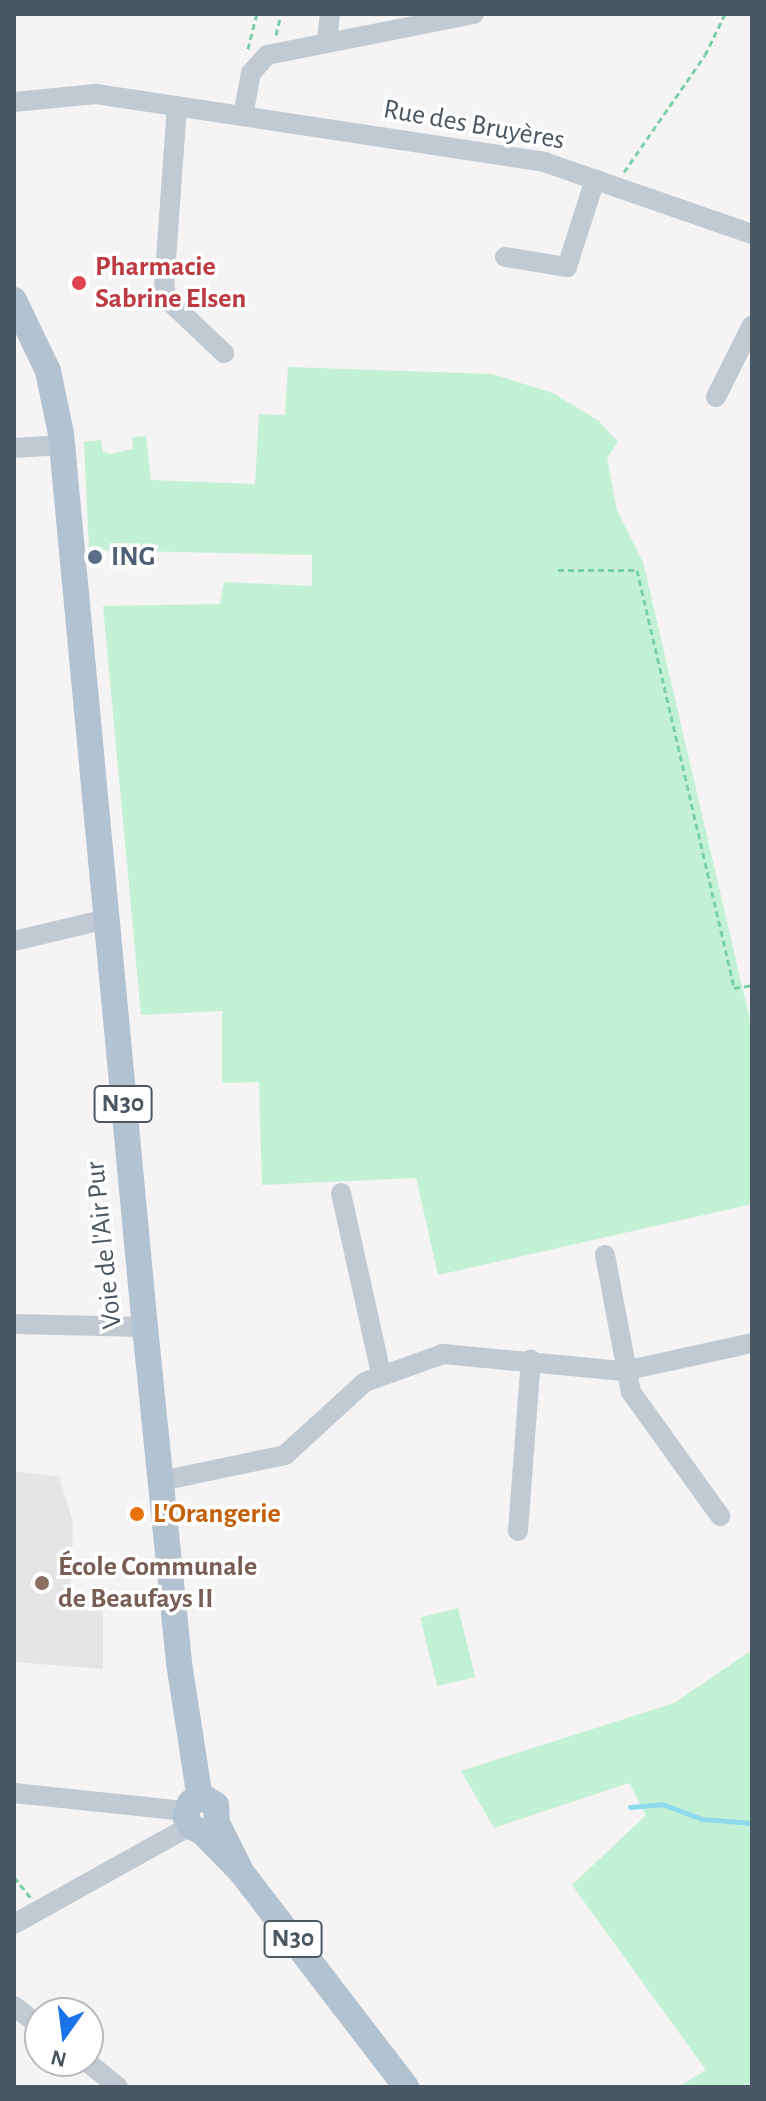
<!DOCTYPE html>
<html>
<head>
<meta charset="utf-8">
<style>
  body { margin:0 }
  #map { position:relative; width:766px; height:2101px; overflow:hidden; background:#f5f3f3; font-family:"Alegreya Sans",sans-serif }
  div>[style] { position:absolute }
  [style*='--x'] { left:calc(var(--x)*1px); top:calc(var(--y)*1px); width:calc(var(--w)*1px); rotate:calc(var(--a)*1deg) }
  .education>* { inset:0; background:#e6e4e5 }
  .green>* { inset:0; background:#c3f1d5; transform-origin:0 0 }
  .stream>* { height:5px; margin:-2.5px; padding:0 2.5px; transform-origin:2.5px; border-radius:2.5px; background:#90daee }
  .path>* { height:3px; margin-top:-1.5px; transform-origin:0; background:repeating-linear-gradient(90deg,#7ad0a6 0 6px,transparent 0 10px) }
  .minor>* { height:20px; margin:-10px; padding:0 10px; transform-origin:10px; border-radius:10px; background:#c1cad2 }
  .major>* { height:26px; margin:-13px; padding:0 13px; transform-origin:13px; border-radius:13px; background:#b3c2d1 }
  .dots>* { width:22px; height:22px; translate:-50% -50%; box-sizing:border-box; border:4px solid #fff; border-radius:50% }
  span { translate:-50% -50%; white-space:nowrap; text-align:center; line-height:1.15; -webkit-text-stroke:7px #fff; paint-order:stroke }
  .shield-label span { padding:2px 6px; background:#fff; border:2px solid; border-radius:6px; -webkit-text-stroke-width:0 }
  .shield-label { font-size:26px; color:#4a5661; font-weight:700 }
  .street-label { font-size:28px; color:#4a5661 }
  .health-label { font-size:28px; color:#be3a42; font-weight:700 }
  .left { translate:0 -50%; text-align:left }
  .service-label { font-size:28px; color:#4e5e75; font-weight:700 }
  .food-label { font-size:28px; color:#c56008; font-weight:700 }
  .education-label { font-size:28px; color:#785e54; font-weight:700 }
  .frame { position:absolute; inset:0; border:16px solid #4a5661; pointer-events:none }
  .north { position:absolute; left:24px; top:1997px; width:80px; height:80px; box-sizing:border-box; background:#fff; border:2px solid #b7bbc0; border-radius:50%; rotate:194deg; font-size:22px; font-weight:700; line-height:32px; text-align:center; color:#4a5661 }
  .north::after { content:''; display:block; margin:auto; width:28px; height:36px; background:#1a73e8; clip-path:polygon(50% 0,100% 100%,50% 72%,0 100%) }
</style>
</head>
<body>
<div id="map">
  <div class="education">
    <div style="clip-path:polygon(14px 1471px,59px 1477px,73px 1522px,70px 1610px,103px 1609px,103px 1669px,14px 1662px)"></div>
  </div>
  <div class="green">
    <div style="clip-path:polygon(288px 367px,492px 374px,553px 393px,599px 421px,618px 442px,607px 458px,617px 510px,643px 562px,752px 1029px,752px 1204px,438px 1275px,416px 1178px,262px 1185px,259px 1082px,222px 1083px,222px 1011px,141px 1015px,103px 606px,220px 604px,224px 582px,312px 586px,312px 555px,89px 550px,84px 442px,101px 440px,103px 452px,111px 454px,133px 449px,132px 437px,146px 436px,151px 480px,255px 484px,259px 414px,285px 415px)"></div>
    <div style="left:458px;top:1608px;width:71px;height:39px;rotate:76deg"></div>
    <div style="clip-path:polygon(752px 1650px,752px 2087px,678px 2087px,706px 2070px,572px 1885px,646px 1815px,629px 1783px,494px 1828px,461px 1771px,674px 1703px)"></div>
  </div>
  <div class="stream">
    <div style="--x:630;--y:1807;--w:32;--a:-5"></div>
    <div style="--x:662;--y:1804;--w:43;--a:20.6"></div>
    <div style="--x:702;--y:1819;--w:50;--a:4.6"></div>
  </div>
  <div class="path">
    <div style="--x:276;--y:35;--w:22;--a:-77"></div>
    <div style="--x:248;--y:49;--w:36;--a:-76"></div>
    <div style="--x:624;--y:172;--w:142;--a:-55.3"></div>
    <div style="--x:705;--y:55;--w:46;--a:-64"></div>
    <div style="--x:558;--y:570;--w:79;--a:0"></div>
    <div style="--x:637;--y:570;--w:429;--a:76.9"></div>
    <div style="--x:734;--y:988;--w:18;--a:-9"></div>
    <div style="--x:14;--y:1877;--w:26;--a:51"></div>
  </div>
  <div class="minor">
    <div style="--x:327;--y:41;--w:27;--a:-84"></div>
    <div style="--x:14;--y:102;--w:82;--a:-5.6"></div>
    <div style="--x:96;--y:94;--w:453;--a:8.6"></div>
    <div style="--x:544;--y:162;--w:220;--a:19.1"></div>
    <div style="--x:177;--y:106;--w:181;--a:94.1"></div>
    <div style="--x:164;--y:287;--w:15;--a:70"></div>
    <div style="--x:169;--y:301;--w:76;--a:43.4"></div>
    <div style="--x:243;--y:116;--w:44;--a:-79.5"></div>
    <div style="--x:251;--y:73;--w:24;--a:-48"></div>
    <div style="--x:267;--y:55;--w:211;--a:-11.2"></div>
    <div style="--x:505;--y:257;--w:63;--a:9.2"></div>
    <div style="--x:567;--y:267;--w:92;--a:-72.3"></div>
    <div style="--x:716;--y:397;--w:80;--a:-63.4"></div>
    <div style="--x:14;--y:448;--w:48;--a:-3.6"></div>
    <div style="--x:14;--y:941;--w:95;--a:-13.4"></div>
    <div style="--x:341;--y:1193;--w:184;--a:77.5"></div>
    <div style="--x:605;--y:1255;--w:139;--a:79.3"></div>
    <div style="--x:631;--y:1392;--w:153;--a:54.3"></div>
    <div style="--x:14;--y:1324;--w:131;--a:1.3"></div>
    <div style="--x:161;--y:1481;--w:127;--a:-11.8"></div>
    <div style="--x:285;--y:1455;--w:108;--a:-42.4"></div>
    <div style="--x:365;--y:1382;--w:83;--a:-19.7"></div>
    <div style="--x:443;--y:1354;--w:182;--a:5.4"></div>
    <div style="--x:624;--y:1371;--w:131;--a:-12.3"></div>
    <div style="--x:518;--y:1531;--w:172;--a:-85.7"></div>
    <div style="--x:14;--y:1793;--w:173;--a:6"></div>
    <div style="--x:14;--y:1924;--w:201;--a:-29.1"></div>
    <div style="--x:14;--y:2006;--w:33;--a:38"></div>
    <div style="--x:86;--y:2061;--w:41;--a:39.1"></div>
  </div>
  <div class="major">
    <div style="--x:14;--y:300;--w:79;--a:64.4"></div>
    <div style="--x:48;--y:371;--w:64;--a:78.3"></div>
    <div style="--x:61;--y:434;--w:897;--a:84.63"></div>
    <div style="--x:145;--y:1327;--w:338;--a:84.2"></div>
    <div style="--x:179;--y:1663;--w:137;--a:81.2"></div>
    <div style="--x:242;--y:1873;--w:56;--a:-116.6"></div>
    <div style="--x:217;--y:1823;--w:18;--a:-93"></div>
    <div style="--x:216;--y:1805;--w:13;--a:-148"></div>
    <div style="--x:205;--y:1798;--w:15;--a:164"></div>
    <div style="--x:191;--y:1802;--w:15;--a:113"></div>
    <div style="--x:185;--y:1816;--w:11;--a:63"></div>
    <div style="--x:190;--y:1826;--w:13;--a:27"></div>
    <div style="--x:202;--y:1832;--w:57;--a:45.7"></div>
    <div style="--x:242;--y:1873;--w:270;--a:52.5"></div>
  </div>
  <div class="dots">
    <div style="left:79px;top:283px;background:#e0444e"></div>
    <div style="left:95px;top:557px;background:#5c6f8a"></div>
    <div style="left:137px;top:1514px;background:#e8710a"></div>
    <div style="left:42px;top:1583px;background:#8d6e63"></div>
  </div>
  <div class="shield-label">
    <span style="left:123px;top:1104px">N30</span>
    <span style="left:293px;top:1939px">N30</span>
  </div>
  <div class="street-label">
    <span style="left:474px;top:125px;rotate:10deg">Rue des Bruyères</span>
    <span style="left:104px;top:1245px;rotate:-96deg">Voie de l'Air Pur</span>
  </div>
  <div class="health-label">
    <span class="left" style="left:95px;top:283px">Pharmacie<br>Sabrine Elsen</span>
  </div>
  <div class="service-label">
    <span class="left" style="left:111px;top:557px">ING</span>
  </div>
  <div class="food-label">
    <span class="left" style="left:153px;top:1514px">L'Orangerie</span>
  </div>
  <div class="education-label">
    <span class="left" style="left:58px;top:1583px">École Communale<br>de Beaufays II</span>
  </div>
  <div class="frame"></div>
  <div class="north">N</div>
</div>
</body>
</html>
